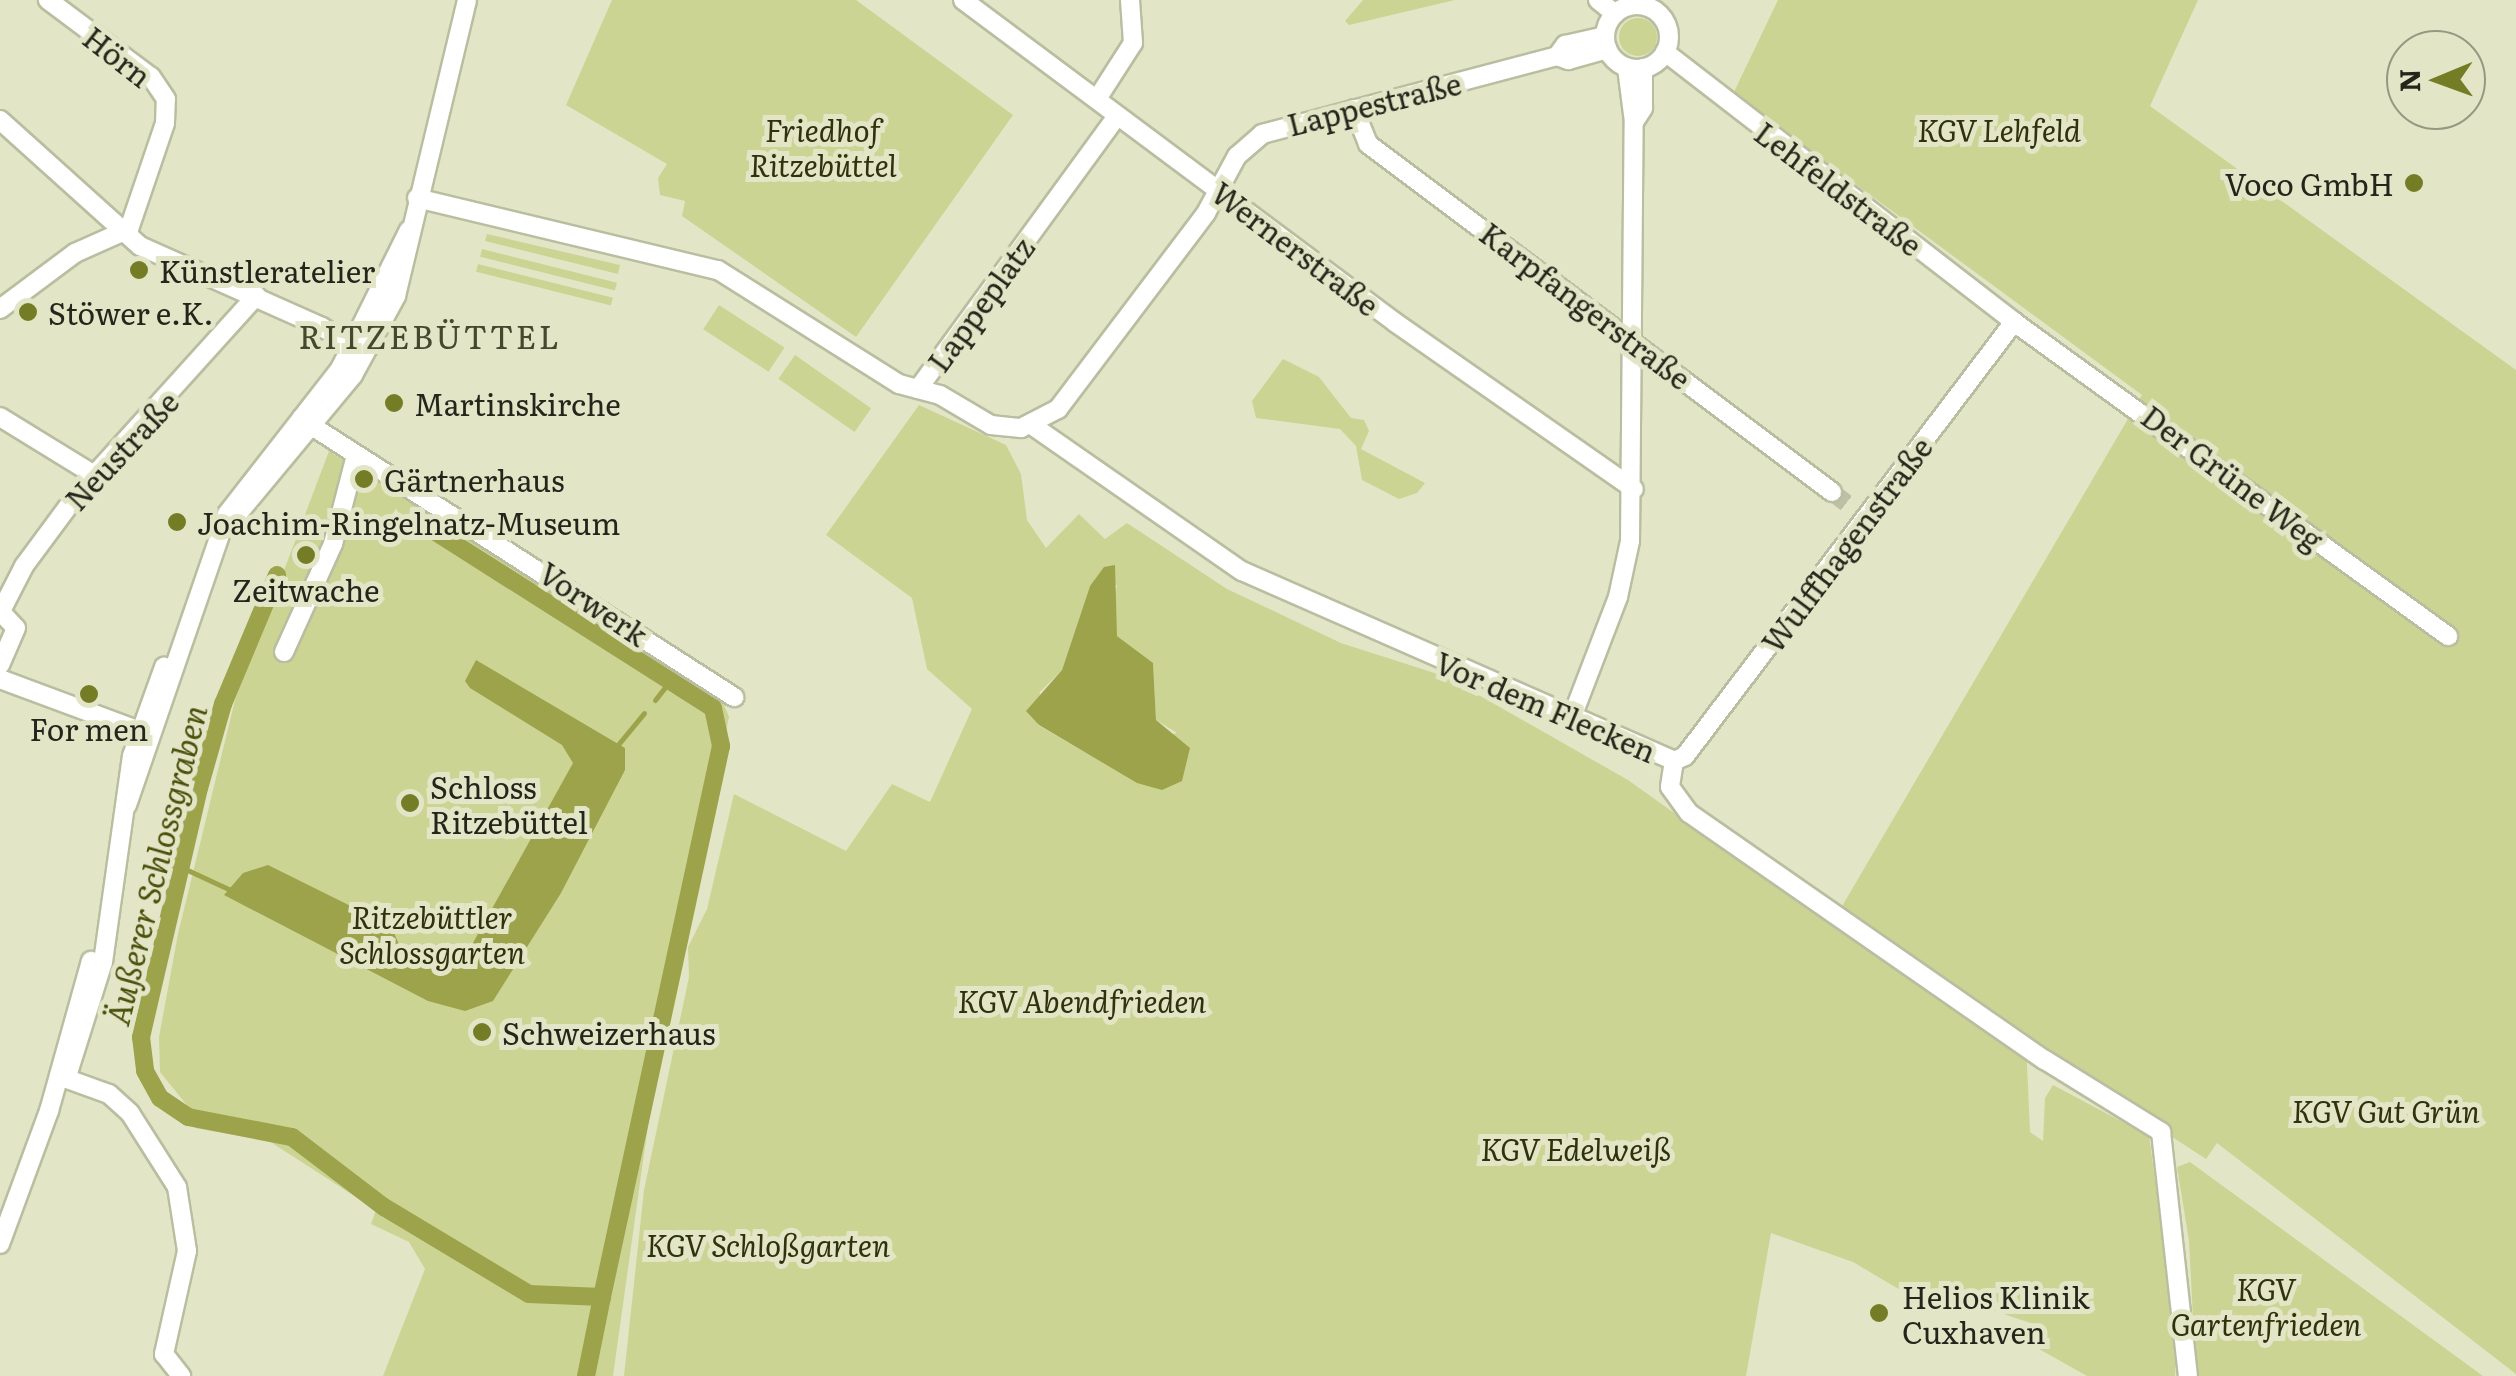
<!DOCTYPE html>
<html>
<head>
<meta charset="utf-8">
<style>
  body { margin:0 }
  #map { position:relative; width:2516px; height:1376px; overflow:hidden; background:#e2e6c7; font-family:Literata,serif }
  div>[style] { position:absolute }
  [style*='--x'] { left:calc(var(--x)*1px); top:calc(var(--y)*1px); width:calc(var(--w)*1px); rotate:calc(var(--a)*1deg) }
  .green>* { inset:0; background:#ccd494; transform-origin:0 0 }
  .round { border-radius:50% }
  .water>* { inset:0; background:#9ca34b }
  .stream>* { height:5px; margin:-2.5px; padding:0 2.5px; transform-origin:2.5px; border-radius:2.5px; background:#9ca34b }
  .canal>* { height:18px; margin:-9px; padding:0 9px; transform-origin:9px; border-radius:9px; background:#9ca34b }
  .minor-tunnel>* { height:18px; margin-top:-9px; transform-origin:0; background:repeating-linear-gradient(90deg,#bcc0a5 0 18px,transparent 0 27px) }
  .roads { filter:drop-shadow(2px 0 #babea0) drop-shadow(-2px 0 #babea0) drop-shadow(0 2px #babea0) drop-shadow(0 -2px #babea0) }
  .minor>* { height:18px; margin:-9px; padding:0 9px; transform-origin:9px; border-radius:9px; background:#fff }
  .minor>.ring { margin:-9px; padding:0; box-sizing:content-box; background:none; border:18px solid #fff; border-radius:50% }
  .dots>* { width:28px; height:28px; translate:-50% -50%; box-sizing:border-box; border:5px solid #e2e6c7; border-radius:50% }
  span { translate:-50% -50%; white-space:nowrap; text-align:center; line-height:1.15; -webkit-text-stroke:10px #e2e6c7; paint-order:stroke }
  .street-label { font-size:30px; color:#25261b }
  .park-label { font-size:30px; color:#2f320b; font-style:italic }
  .poi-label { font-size:30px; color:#25261b }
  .right { translate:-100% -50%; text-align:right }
  .left { translate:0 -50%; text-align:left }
  .neighbourhood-label { font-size:32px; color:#45482e; letter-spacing:2.5px }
  .water-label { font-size:32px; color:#4b500b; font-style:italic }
  .north { position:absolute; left:2386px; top:30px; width:100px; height:100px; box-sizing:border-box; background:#e2e6c7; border:2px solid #969982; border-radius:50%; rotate:269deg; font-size:28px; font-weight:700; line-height:40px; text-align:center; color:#25261b }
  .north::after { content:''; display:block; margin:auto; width:35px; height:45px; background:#757c26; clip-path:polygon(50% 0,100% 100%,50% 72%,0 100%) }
</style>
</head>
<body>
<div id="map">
  <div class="green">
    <div style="clip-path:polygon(612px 0,856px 0,1013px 115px,856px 337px,682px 216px,685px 201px,660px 195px,658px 178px,667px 164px,566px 105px)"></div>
    <div style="clip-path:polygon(1363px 0,1455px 0,1349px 25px,1345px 21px)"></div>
    <div style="clip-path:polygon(evenodd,1778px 0,2198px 0,2150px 106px,2516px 370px,2516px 1374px,2217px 1143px,2206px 1159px,2026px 1042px,2030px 1132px,2043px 1141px,2045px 1098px,2053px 1085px,2149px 1136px,2177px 1339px,2175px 1376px,2087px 1376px,2039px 1349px,2036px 1325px,1965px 1301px,1917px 1300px,1853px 1262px,1771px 1233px,1746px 1376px,624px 1376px,644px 1190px,689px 977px,688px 947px,707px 909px,734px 794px,846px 851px,892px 784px,930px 802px,972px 709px,927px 669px,912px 598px,826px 535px,919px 405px,1006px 445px,1021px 474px,1027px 520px,1046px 548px,1079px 514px,1105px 539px,1127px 523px,1227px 589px,1341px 643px,1447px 677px,1628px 780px,1831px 925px,2142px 395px,1733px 94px,1778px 0,1117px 585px,1112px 610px,1117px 636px,1153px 664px,1156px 720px,1177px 733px,1088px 754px,1038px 725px,1040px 692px,1062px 670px,1090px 586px,1117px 585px)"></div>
    <div class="round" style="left:1619px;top:18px;width:38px;height:38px"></div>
    <div style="clip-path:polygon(487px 234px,620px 265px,618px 274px,485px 241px)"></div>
    <div style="left:482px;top:249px;width:139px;height:8px;rotate:14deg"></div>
    <div style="left:478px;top:264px;width:139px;height:8px;rotate:14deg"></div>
    <div style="left:719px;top:305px;width:78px;height:29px;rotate:33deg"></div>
    <div style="left:795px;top:355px;width:93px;height:29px;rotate:35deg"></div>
    <div style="clip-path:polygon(1283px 359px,1319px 377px,1351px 418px,1364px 420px,1369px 431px,1361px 449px,1425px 483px,1417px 493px,1399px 499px,1362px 480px,1356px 446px,1340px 429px,1256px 418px,1252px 401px)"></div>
    <div style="clip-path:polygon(329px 451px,722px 700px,729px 717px,651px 1104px,613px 1376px,383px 1376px,425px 1269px,409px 1242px,371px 1224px,376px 1210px,269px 1141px,195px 1128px,190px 1109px,160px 1072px,159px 1037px,178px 934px,235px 700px)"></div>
    <div style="clip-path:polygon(2190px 1162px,2483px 1376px,2196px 1376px,2189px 1241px,2177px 1167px)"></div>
  </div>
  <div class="water">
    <div style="clip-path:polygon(1115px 565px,1117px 636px,1153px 663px,1156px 720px,1190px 748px,1182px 781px,1162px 790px,1137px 783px,1039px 725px,1026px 711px,1062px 670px,1090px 586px,1104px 567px)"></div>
    <div style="clip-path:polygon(476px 660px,625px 748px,625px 770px,561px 893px,493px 1001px,465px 1011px,428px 1001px,224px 895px,243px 873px,268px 865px,391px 926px,404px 956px,440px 969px,464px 959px,573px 763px,562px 745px,470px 688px,465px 681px)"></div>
  </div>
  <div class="stream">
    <div style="--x:655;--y:700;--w:24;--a:-52"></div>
    <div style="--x:616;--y:747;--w:44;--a:-50.5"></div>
    <div style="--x:181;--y:867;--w:57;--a:24.8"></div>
  </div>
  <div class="canal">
    <div style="--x:434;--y:531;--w:330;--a:32.4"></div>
    <div style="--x:713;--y:708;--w:39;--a:78"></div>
    <div style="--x:721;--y:746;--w:564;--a:102.19"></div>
    <div style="--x:277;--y:575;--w:140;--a:112.7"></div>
    <div style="--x:223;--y:704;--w:87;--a:105.9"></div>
    <div style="--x:199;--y:788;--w:256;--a:103.1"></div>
    <div style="--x:141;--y:1037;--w:34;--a:83"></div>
    <div style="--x:145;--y:1071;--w:31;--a:61"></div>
    <div style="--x:160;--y:1098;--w:34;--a:34"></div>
    <div style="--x:188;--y:1117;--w:106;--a:10.9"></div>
    <div style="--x:292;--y:1137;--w:116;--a:37.3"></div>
    <div style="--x:384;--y:1207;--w:169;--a:31"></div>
    <div style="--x:529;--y:1294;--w:73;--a:2.4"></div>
    <div style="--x:602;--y:1297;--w:81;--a:101.4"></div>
  </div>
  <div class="minor-tunnel">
    <div style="--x:1832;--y:492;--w:23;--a:38"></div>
  </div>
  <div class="roads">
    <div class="minor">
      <div style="--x:963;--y:0;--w:540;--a:36.72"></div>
      <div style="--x:1396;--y:323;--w:290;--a:34.9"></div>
      <div style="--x:1598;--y:0;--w:22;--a:39"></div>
      <div class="ring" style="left:1605px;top:5px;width:46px;height:46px"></div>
      <div style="--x:1665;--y:52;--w:441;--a:37.7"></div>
      <div style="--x:2014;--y:322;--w:536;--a:35.89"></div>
      <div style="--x:1557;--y:56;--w:14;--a:-54"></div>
      <div style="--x:1565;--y:45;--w:41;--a:-12.7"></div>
      <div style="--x:1097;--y:99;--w:67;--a:-57.3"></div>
      <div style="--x:1133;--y:43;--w:43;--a:-94"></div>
      <div style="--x:1354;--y:109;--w:38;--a:68"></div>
      <div style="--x:1368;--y:144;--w:580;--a:36.87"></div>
      <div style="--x:0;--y:120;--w:188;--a:42"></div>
      <div style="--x:140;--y:246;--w:199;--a:24"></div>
      <div style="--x:322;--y:327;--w:46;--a:32.7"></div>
      <div style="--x:1634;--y:122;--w:17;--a:-57"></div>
      <div style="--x:1643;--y:108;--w:40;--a:-90"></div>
      <div style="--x:417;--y:198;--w:309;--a:13.5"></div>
      <div style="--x:718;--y:270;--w:214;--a:32.2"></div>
      <div style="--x:899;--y:384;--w:42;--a:15"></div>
      <div style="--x:940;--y:395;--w:59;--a:30.5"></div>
      <div style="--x:991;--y:425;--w:30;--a:6"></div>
      <div style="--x:1021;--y:428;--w:42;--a:-27.2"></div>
      <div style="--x:1058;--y:409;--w:246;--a:-52.9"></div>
      <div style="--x:1206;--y:213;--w:65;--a:-61.5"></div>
      <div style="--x:1237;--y:156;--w:33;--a:-41"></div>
      <div style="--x:1262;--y:134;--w:305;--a:-14.8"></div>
      <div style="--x:1557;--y:56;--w:12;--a:20"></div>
      <div style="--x:1568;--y:60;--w:41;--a:-15.4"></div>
      <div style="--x:0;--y:309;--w:94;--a:-36.7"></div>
      <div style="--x:75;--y:253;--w:59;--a:-24"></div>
      <div style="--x:129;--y:229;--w:112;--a:-71.2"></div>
      <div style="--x:165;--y:123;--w:24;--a:-88"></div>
      <div style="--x:166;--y:99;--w:27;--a:-124"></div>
      <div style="--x:151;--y:77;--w:129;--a:-143.2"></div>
      <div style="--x:918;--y:389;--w:336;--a:-53.9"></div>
      <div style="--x:0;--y:417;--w:113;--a:31.6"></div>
      <div style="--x:301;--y:419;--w:515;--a:32.7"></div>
      <div style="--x:1033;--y:426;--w:254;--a:34.8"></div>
      <div style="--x:1242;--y:571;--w:472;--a:23.7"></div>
      <div style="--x:226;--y:528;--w:199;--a:-50.3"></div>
      <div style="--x:353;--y:375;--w:90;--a:-61.4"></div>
      <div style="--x:396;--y:296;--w:304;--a:-76.5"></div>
      <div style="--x:0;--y:611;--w:23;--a:47"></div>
      <div style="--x:16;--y:628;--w:40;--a:113.4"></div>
      <div style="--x:0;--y:613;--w:53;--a:-62.9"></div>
      <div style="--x:24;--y:566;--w:91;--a:-53.5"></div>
      <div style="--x:78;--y:493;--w:266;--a:-47.9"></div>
      <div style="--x:284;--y:652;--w:119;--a:-65.6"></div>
      <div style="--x:333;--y:544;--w:92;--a:-75.5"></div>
      <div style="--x:0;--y:679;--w:141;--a:20.4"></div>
      <div style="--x:1572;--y:717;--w:129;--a:-69"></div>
      <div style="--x:1618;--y:597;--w:57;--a:-77.9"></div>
      <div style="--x:1630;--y:541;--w:419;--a:-89.5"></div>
      <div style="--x:1634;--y:122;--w:54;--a:-97.4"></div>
      <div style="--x:1674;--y:761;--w:26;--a:99"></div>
      <div style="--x:1670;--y:787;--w:32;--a:54"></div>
      <div style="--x:1689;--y:813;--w:433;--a:34.8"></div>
      <div style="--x:2045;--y:1060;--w:137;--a:31.8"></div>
      <div style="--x:2161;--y:1132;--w:245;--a:83.7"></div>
      <div style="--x:1674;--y:761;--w:12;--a:-24"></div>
      <div style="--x:1685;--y:756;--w:545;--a:-52.84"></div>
      <div style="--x:127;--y:805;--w:308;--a:-71"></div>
      <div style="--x:227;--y:514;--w:184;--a:-52.1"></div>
      <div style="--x:340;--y:369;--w:155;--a:-63.6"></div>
      <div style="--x:59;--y:1076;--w:9;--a:-18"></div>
      <div style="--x:68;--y:1073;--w:116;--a:-72.5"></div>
      <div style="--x:103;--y:962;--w:208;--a:-82"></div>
      <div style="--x:132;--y:756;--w:95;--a:-70.2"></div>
      <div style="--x:59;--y:1076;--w:53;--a:19.8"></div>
      <div style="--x:109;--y:1094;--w:28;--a:42"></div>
      <div style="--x:130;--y:1113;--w:88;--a:57.6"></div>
      <div style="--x:177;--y:1187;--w:65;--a:81.1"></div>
      <div style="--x:187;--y:1251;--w:106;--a:102.6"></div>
      <div style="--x:164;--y:1354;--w:28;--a:52"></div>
      <div style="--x:0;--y:1244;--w:142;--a:-69.8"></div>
      <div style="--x:49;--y:1111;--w:156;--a:-74.4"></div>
    </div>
  </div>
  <div class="dots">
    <div style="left:2414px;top:183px;background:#757c26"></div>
    <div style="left:139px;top:270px;background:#757c26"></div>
    <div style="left:28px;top:312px;background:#757c26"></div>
    <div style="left:394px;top:403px;background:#757c26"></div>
    <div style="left:364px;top:479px;background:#757c26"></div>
    <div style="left:177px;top:522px;background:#757c26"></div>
    <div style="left:306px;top:555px;background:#757c26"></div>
    <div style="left:89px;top:694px;background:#757c26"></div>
    <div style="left:410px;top:803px;background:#757c26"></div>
    <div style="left:482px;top:1032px;background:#757c26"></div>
    <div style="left:1879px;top:1313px;background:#757c26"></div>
  </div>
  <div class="street-label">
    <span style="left:118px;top:56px;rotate:38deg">Hörn</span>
    <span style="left:1374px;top:103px;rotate:-14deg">Lappestraße</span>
    <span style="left:1839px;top:188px;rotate:37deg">Lehfeldstraße</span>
    <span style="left:1296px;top:248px;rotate:37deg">Wernerstraße</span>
    <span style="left:980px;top:304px;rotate:-54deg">Lappeplatz</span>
    <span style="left:1586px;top:305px;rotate:37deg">Karpfangerstraße</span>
    <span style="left:121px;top:450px;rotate:-47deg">Neustraße</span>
    <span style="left:2233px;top:477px;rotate:37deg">Der Grüne Weg</span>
    <span style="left:1846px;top:544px;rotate:-53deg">Wulffhagenstraße</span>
    <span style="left:594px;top:603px;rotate:34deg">Vorwerk</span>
    <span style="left:1546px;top:706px;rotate:23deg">Vor dem Flecken</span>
  </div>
  <div class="park-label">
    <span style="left:823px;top:146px">Friedhof<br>Ritzebüttel</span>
    <span style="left:1999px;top:129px">KGV Lehfeld</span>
    <span style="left:432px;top:933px">Ritzebüttler<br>Schlossgarten</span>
    <span style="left:1082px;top:1000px">KGV Abendfrieden</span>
    <span style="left:2386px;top:1110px">KGV Gut Grün</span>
    <span style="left:1576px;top:1148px">KGV Edelweiß</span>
    <span style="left:768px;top:1244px">KGV Schloßgarten</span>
    <span style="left:2266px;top:1305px">KGV<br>Gartenfrieden</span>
  </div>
  <div class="poi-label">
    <span class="right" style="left:2394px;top:183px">Voco GmbH</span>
    <span class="left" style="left:159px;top:270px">Künstleratelier</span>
    <span class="left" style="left:48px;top:312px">Stöwer e.K.</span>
    <span class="left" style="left:414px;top:403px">Martinskirche</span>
    <span class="left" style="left:384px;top:479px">Gärtnerhaus</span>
    <span class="left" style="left:197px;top:522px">Joachim-Ringelnatz-Museum</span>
    <span style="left:306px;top:589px">Zeitwache</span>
    <span style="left:89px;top:728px">For men</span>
    <span class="left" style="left:430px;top:803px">Schloss<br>Ritzebüttel</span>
    <span class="left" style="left:502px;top:1032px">Schweizerhaus</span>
    <span class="left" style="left:1902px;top:1313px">Helios Klinik<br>Cuxhaven</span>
  </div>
  <div class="neighbourhood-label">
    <span style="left:430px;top:335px">RITZEBÜTTEL</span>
  </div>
  <div class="water-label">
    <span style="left:155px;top:865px;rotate:-76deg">Äußerer Schlossgraben</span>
  </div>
  <div class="north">N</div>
</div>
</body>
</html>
